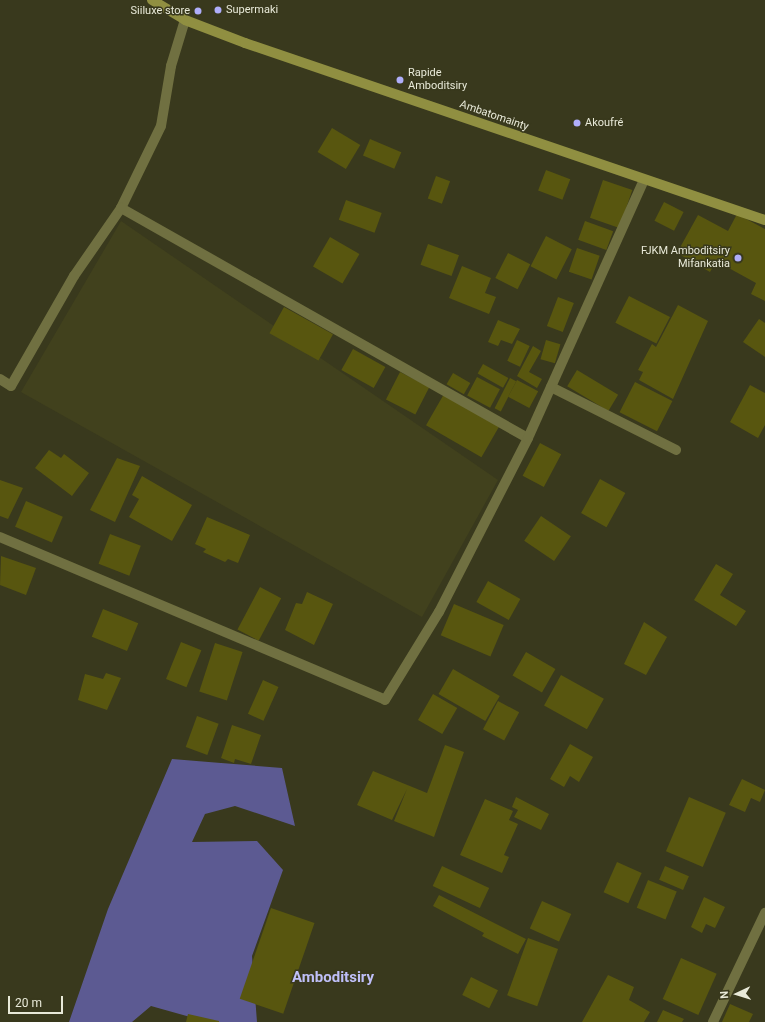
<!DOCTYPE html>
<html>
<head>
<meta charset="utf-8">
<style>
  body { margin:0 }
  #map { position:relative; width:765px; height:1022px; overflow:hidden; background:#39391d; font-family:Roboto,sans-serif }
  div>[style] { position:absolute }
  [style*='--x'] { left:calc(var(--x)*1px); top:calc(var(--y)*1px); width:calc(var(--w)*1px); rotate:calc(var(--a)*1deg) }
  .built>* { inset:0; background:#41411d }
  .forest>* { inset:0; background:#5c5a92 }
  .building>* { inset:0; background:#58560f; transform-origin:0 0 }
  .street>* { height:10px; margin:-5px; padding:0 5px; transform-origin:5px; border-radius:5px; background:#707041 }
  .secondary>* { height:10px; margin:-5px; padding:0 5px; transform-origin:5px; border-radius:5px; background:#908f41 }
  .dots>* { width:11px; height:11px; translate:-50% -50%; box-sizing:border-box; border:2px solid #39391d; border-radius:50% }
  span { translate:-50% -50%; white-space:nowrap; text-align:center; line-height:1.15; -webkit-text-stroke:3px #39391d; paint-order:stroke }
  .poi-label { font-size:11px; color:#e8e9d8 }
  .left { translate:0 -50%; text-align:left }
  .right { translate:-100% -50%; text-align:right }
  .street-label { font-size:11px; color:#e8e9d8 }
  .district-label { font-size:15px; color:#bfbff8; font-weight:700 }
  .north { position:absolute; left:717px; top:974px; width:40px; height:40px; -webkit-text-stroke:3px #39391d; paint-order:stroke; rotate:266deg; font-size:11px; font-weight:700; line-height:16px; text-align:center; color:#e8e9d8 }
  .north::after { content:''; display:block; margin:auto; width:14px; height:18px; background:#e8e9d8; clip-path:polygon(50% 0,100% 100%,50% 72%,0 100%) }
  .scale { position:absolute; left:8px; top:996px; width:55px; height:18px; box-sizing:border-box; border:2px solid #e8e9d8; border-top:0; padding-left:5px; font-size:12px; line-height:14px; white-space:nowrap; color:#e8e9d8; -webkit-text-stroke:3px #39391d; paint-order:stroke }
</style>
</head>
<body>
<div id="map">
  <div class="built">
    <div style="clip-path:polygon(121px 221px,498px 480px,422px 617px,21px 392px)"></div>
  </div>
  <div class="forest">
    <div style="clip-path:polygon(172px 759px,282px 768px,295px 826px,235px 806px,205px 814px,192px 842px,257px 841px,283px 870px,252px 956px,257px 1022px,208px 1022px,151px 1006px,132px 1022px,69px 1022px,108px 909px)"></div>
  </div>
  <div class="building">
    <div style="left:332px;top:128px;width:33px;height:28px;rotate:31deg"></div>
    <div style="left:370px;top:139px;width:34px;height:18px;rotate:23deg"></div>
    <div style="left:546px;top:170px;width:26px;height:22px;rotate:21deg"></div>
    <div style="left:436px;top:176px;width:15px;height:24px;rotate:20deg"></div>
    <div style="left:603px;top:180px;width:31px;height:40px;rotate:19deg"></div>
    <div style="left:346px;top:200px;width:38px;height:21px;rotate:20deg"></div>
    <div style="left:664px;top:202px;width:22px;height:21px;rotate:27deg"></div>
    <div style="clip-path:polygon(737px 214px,765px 229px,765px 301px,751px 294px,756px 283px,716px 261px,710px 272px,677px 253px,698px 215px,728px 231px)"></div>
    <div style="left:585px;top:221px;width:30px;height:20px;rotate:20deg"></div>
    <div style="left:546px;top:236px;width:29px;height:34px;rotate:27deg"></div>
    <div style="left:330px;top:237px;width:34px;height:34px;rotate:30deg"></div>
    <div style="left:428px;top:244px;width:33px;height:22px;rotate:20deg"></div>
    <div style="left:577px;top:248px;width:24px;height:25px;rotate:19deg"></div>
    <div style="left:508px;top:253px;width:25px;height:28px;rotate:27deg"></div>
    <div style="clip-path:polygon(462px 266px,491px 278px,485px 293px,496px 297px,489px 314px,449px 298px)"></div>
    <div style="left:629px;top:296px;width:46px;height:30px;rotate:27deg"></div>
    <div style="left:558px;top:297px;width:17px;height:31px;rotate:21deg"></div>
    <div style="clip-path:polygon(678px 305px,708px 321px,673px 399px,639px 380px,643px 372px,638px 370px,652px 344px,656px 347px)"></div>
    <div style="left:284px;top:307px;width:56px;height:30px;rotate:29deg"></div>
    <div style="clip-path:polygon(759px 319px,765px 323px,765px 357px,743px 342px)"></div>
    <div style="clip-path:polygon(498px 320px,520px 329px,512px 344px,501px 340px,498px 346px,488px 342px)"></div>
    <div style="left:517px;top:340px;width:14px;height:23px;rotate:25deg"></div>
    <div style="left:546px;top:340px;width:15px;height:20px;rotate:16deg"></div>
    <div style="clip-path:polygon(533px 346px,541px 351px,529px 372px,542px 379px,537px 388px,517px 376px)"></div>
    <div style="left:353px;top:349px;width:37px;height:24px;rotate:29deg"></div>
    <div style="left:483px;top:364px;width:29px;height:11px;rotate:29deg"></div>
    <div style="left:577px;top:370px;width:48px;height:19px;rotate:31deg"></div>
    <div style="left:400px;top:372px;width:33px;height:31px;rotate:27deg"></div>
    <div style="left:453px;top:373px;width:20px;height:13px;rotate:30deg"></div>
    <div style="left:477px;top:377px;width:26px;height:21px;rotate:28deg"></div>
    <div style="left:510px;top:378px;width:7px;height:34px;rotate:27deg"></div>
    <div style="left:517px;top:380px;width:24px;height:19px;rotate:28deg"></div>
    <div style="left:635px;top:382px;width:42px;height:34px;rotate:27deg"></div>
    <div style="clip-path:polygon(750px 385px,765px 393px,765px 425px,758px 438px,730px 422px)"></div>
    <div style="left:444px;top:394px;width:64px;height:36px;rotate:30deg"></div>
    <div style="left:540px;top:443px;width:24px;height:37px;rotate:28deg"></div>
    <div style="clip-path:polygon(49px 450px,61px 458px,64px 454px,89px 473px,72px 496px,35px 468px)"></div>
    <div style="clip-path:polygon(117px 458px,140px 466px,115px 522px,90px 510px)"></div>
    <div style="clip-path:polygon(142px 476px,192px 505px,172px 541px,129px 517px,139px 499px,132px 495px)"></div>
    <div style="left:600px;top:479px;width:29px;height:39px;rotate:29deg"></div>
    <div style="clip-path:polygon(0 480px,23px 488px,8px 519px,0 516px)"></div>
    <div style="left:26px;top:501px;width:40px;height:28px;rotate:23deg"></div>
    <div style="left:541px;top:516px;width:36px;height:30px;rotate:34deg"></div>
    <div style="clip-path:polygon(207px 517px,250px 535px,238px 563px,228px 559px,225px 562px,203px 552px,206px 549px,195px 544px)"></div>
    <div style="left:110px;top:534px;width:33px;height:32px;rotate:21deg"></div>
    <div style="clip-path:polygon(1px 556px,36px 568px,26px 595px,0 585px)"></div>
    <div style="clip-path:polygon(716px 564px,733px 574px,720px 595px,746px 611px,736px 626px,694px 600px)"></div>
    <div style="left:488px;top:581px;width:37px;height:24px;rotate:29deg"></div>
    <div style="left:260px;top:587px;width:24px;height:48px;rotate:28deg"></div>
    <div style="clip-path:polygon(307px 592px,333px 604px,314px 645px,285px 630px,296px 603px,302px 604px)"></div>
    <div style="left:454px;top:604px;width:54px;height:34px;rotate:23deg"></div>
    <div style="left:103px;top:609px;width:38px;height:30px;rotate:22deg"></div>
    <div style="clip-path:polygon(644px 622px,667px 637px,646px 675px,624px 664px)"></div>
    <div style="left:181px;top:642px;width:22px;height:40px;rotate:22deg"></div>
    <div style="left:215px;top:643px;width:29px;height:51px;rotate:18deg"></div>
    <div style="left:526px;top:652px;width:34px;height:27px;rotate:30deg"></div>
    <div style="left:453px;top:669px;width:54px;height:29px;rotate:30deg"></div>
    <div style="clip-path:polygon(106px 673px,121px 678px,107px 710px,78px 700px,85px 674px,103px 679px)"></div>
    <div style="left:561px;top:675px;width:49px;height:35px;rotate:29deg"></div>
    <div style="left:263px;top:680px;width:17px;height:37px;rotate:24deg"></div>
    <div style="left:433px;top:694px;width:28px;height:30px;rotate:30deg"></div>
    <div style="left:498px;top:701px;width:24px;height:32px;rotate:28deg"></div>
    <div style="left:197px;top:716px;width:23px;height:33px;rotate:20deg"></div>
    <div style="clip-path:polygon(232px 725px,261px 735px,251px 764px,235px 759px,234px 763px,221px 758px)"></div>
    <div style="clip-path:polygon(570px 744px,593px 757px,579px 782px,570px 776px,564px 787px,550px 779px)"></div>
    <div style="clip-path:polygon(445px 745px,464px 752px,434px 837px,394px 821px,407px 789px,392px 820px,357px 805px,373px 771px,427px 793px)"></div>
    <div style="clip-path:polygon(742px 779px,765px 790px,760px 802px,751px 798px,745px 812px,729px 805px)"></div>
    <div style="clip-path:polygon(516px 797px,549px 814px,541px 830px,514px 817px,518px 810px,512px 807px)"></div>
    <div style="left:689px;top:797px;width:40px;height:59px;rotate:23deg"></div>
    <div style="clip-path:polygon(485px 799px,513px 811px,509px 820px,518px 824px,504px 855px,509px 857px,502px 873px,460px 855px)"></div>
    <div style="left:617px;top:862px;width:27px;height:33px;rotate:24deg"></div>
    <div style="left:442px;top:866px;width:52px;height:22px;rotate:25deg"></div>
    <div style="left:665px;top:866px;width:26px;height:15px;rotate:23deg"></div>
    <div style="left:648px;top:880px;width:31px;height:30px;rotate:22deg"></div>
    <div style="clip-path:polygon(439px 895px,526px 939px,518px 954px,482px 936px,484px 933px,433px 906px)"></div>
    <div style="clip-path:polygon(704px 897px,725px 907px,715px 928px,706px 924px,702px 933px,691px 927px)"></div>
    <div style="left:542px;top:901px;width:32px;height:30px;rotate:24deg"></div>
    <div style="left:271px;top:908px;width:46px;height:96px;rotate:19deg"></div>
    <div style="left:528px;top:938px;width:32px;height:61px;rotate:20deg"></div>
    <div style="left:681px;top:958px;width:39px;height:45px;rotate:24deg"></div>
    <div style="clip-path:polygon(608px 975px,634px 987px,629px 1000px,650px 1012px,644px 1022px,582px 1022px)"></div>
    <div style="left:471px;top:977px;width:30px;height:20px;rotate:26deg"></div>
    <div style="clip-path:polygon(730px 1004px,753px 1014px,749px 1022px,722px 1022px)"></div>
    <div style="clip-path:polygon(663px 1010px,684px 1019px,682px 1022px,657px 1022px)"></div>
    <div style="clip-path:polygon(188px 1014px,219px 1021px,219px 1022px,186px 1022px)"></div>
  </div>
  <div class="street">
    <div style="--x:121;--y:208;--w:91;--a:-64"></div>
    <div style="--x:161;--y:126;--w:61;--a:-80.5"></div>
    <div style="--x:171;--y:66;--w:48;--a:-73.1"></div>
    <div style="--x:0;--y:379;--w:13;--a:32"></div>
    <div style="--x:11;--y:386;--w:127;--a:-60.2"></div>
    <div style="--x:74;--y:276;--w:83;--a:-55.3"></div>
    <div style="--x:121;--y:208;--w:467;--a:29.5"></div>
    <div style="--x:551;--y:387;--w:140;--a:26.7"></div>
    <div style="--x:0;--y:537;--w:418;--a:22.9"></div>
    <div style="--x:385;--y:700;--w:103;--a:-58.5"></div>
    <div style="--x:439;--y:612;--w:195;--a:-62.9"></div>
    <div style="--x:528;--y:438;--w:283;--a:-65.8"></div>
    <div style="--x:713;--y:1022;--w:121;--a:-64.5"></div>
  </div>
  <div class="secondary">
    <div style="--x:152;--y:0;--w:39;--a:31"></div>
    <div style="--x:185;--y:20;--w:64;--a:21"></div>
    <div style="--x:245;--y:43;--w:549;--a:18.8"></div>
  </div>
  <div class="dots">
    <div style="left:218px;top:10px;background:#afaefa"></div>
    <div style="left:198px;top:11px;background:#afaefa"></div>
    <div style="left:400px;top:80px;background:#afaefa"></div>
    <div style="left:577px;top:123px;background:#afaefa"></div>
    <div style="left:738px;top:258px;background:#afaefa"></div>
  </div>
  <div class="poi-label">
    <span class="left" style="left:226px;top:10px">Supermaki</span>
    <span class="right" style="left:190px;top:11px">Siiluxe store</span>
    <span class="left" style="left:408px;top:80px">Rapide<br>Amboditsiry</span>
    <span class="left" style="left:585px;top:123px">Akoufré</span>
    <span class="right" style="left:730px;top:258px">FJKM Amboditsiry<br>Mifankatia</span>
  </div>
  <div class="street-label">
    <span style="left:494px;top:116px;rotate:19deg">Ambatomainty</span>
  </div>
  <div class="district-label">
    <span style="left:333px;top:978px">Amboditsiry</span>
  </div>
  <div class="north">N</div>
  <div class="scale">20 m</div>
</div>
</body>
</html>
